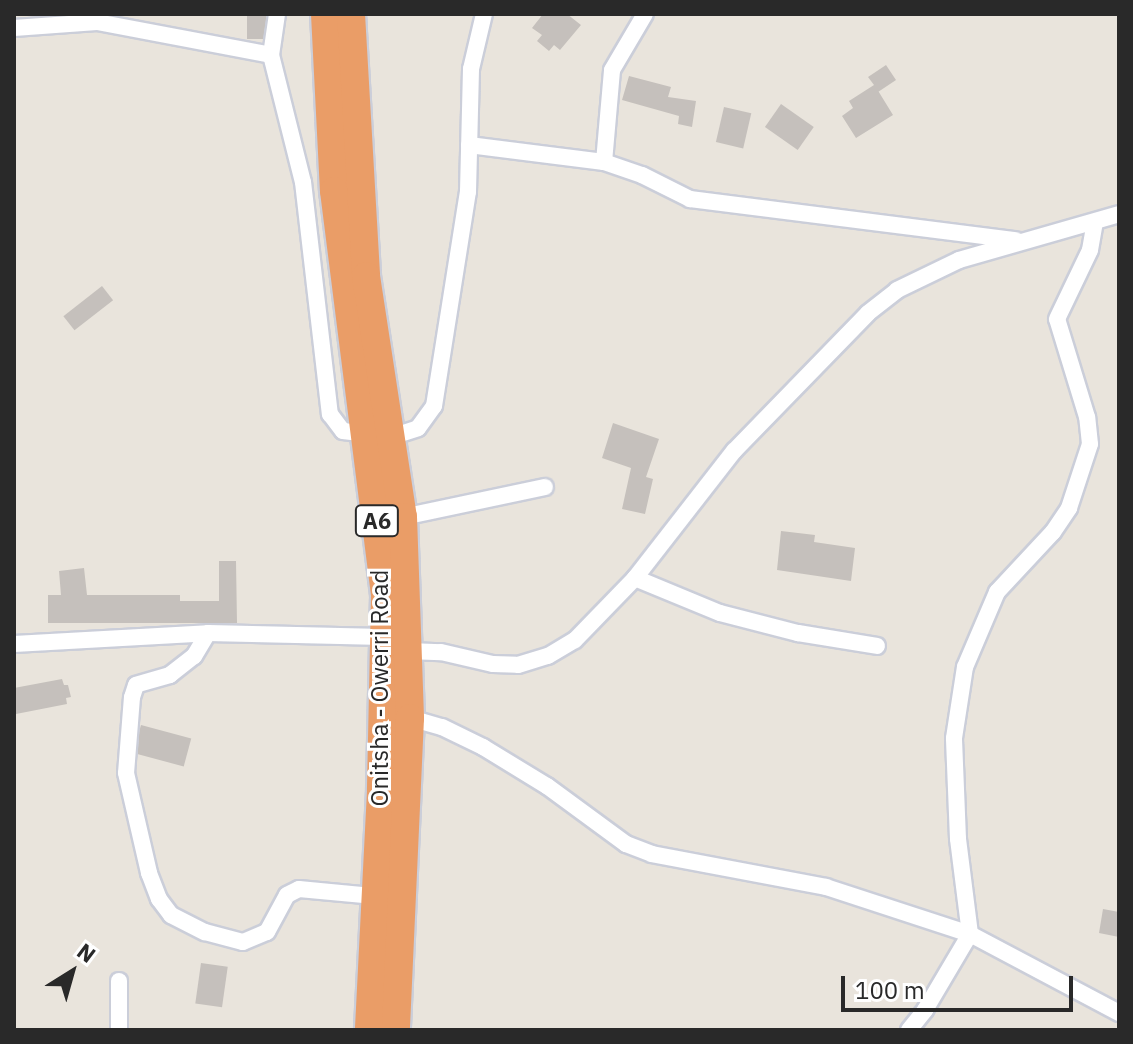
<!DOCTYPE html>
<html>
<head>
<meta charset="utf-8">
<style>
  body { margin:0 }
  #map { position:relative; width:1133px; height:1044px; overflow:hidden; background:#e9e4dc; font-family:"IBM Plex Sans",sans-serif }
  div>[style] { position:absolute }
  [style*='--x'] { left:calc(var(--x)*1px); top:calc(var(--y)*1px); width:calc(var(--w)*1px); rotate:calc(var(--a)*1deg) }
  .building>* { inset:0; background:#c5c0bc; transform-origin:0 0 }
  .roads { filter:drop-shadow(2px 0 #cbced9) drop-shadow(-2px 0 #cbced9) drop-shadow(0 2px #cbced9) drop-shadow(0 -2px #cbced9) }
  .street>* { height:16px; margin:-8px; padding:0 8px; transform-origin:8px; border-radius:8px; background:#fff }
  .highway>* { height:28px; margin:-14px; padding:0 14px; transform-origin:14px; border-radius:14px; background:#ea9d67 }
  span { translate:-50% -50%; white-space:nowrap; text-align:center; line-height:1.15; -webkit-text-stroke:6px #fff; paint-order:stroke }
  .shield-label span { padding:2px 6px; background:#fff; border:2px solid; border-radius:6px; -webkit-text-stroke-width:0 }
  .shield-label { font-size:22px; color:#292929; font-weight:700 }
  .street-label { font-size:24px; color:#292929 }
  .frame { position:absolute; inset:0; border:16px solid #292929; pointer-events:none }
  .north { position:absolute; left:32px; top:932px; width:80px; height:80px; -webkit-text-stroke:6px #fff; paint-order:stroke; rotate:37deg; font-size:22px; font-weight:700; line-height:32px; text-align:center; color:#292929 }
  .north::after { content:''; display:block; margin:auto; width:28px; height:36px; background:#292929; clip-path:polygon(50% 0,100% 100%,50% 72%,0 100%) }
  .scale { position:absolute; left:841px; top:976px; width:232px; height:36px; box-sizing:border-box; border:4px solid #292929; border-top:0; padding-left:10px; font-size:24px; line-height:28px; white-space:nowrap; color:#292929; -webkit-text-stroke:6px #fff; paint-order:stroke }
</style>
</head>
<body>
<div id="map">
  <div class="building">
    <div style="left:247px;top:14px;width:19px;height:25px"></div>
    <div style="clip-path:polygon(543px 14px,567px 14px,581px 25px,560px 50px,554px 45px,549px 51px,537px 41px,542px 35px,532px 28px)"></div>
    <div style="clip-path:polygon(886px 65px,896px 80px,878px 92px,877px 89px,893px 115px,856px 138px,842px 116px,853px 108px,849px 101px,874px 85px,868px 77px)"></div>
    <div style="clip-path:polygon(629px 76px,671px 87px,668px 97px,696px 101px,692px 127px,678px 124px,679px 116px,622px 100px)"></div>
    <div style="left:781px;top:104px;width:40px;height:28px;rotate:35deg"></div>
    <div style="left:724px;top:107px;width:28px;height:36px;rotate:13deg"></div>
    <div style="left:102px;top:286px;width:18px;height:49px;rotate:52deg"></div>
    <div style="clip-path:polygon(613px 423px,659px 439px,646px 477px,653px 479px,645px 514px,622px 509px,631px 468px,602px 458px)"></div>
    <div style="clip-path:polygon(781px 531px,815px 535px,814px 542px,855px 548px,851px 581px,777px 570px)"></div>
    <div style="clip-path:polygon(219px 561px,236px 561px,237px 623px,48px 623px,48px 595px,61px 595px,59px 571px,84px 568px,87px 595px,180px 595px,180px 601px,219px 601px)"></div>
    <div style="clip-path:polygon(62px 679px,64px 685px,68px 685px,71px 697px,66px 698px,67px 704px,16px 714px,14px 688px)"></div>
    <div style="left:141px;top:725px;width:52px;height:29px;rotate:15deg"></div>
    <div style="clip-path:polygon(1103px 909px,1119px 912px,1119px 937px,1099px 933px)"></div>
    <div style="left:201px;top:963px;width:27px;height:41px;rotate:8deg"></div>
  </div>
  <div class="roads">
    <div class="street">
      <div style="--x:277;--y:14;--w:41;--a:98.3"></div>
      <div style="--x:271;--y:55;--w:131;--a:75.9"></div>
      <div style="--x:303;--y:182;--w:234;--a:83.4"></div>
      <div style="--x:330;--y:414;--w:21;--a:53"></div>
      <div style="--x:343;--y:431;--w:23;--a:7"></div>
      <div style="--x:14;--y:28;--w:83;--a:-4.1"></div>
      <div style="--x:97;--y:22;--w:177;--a:10.7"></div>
      <div style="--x:469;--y:145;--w:136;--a:7.2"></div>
      <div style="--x:604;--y:162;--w:40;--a:18.9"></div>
      <div style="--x:642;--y:175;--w:54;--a:26.6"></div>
      <div style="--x:690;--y:199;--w:328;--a:7.2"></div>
      <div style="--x:604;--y:162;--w:92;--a:-85"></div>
      <div style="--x:612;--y:70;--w:65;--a:-59.5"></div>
      <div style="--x:391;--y:437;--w:28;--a:-18"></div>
      <div style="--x:418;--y:428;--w:27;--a:-54"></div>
      <div style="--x:434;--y:406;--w:217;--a:-81"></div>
      <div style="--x:468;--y:192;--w:123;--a:-88.6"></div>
      <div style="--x:471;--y:69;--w:57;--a:-76.7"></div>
      <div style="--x:403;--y:517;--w:145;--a:-11.9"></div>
      <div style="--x:635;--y:578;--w:92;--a:22.4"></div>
      <div style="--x:720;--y:613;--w:81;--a:14.4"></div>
      <div style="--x:798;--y:633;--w:80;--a:9.3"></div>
      <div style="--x:208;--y:633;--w:27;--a:121"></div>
      <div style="--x:194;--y:656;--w:31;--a:142"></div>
      <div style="--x:170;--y:675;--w:35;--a:164"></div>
      <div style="--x:136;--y:685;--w:13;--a:108"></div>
      <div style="--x:132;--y:697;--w:76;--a:94.5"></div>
      <div style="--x:126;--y:773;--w:103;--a:77"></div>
      <div style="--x:149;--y:873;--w:28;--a:69"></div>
      <div style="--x:159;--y:899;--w:20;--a:53"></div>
      <div style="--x:171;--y:915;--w:38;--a:27"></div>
      <div style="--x:205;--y:932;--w:39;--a:15"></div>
      <div style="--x:243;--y:942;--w:26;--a:-23"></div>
      <div style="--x:267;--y:932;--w:42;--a:-61.6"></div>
      <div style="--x:287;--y:895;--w:13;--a:-27"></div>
      <div style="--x:299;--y:889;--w:84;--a:5.4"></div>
      <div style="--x:14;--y:644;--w:194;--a:-3.2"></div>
      <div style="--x:208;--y:633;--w:176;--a:1.3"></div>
      <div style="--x:408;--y:651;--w:33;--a:2"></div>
      <div style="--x:441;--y:652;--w:53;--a:13"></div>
      <div style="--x:493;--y:664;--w:25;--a:2"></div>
      <div style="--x:518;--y:665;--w:31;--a:-17"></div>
      <div style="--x:548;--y:656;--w:31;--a:-31"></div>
      <div style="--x:575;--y:640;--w:86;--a:-45.9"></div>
      <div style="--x:635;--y:578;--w:161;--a:-52.1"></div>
      <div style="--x:734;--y:451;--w:192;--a:-45.8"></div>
      <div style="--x:868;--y:313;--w:37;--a:-38"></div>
      <div style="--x:897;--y:290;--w:69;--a:-25.8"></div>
      <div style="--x:959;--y:260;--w:166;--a:-16"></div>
      <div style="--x:410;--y:718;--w:33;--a:16"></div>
      <div style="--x:442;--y:727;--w:46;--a:26"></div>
      <div style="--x:483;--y:747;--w:75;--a:31.4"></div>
      <div style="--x:547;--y:786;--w:98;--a:36.3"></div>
      <div style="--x:626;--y:844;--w:28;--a:21"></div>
      <div style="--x:652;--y:854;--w:177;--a:10.7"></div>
      <div style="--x:826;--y:887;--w:151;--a:18.1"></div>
      <div style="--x:970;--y:934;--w:169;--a:27.9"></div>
      <div style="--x:119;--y:1030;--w:49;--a:-90"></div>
      <div style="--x:909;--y:1030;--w:26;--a:-51"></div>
      <div style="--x:925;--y:1010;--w:88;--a:-59.4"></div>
      <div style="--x:970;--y:934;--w:96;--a:-97.2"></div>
      <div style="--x:958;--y:839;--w:101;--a:-92.3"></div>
      <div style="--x:954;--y:738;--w:72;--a:-81.2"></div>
      <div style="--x:965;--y:667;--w:82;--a:-66.9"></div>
      <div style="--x:997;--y:592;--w:82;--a:-47"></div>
      <div style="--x:1053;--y:532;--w:29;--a:-56"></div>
      <div style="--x:1069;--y:508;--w:67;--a:-71.8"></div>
      <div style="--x:1090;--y:444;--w:27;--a:-96"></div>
      <div style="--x:1087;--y:417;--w:102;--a:-107"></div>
      <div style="--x:1057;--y:319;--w:76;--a:-64.4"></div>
      <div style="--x:1090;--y:250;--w:27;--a:-80"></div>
    </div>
    <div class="highway">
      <div style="--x:325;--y:14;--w:177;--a:87.1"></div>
      <div style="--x:334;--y:191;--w:408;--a:82.8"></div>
      <div style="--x:385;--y:596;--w:195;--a:91.2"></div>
      <div style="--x:381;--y:791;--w:239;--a:92.9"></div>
      <div style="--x:351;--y:14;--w:262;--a:86.7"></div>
      <div style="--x:366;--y:276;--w:244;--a:81.3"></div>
      <div style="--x:403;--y:517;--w:201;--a:88"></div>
      <div style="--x:410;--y:718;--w:312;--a:92.6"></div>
    </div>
  </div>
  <div class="shield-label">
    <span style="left:377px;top:521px">A6</span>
  </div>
  <div class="street-label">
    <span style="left:380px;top:688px;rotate:-90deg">Onitsha - Owerri Road</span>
  </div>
  <div class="frame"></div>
  <div class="north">N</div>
  <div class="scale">100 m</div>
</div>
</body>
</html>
